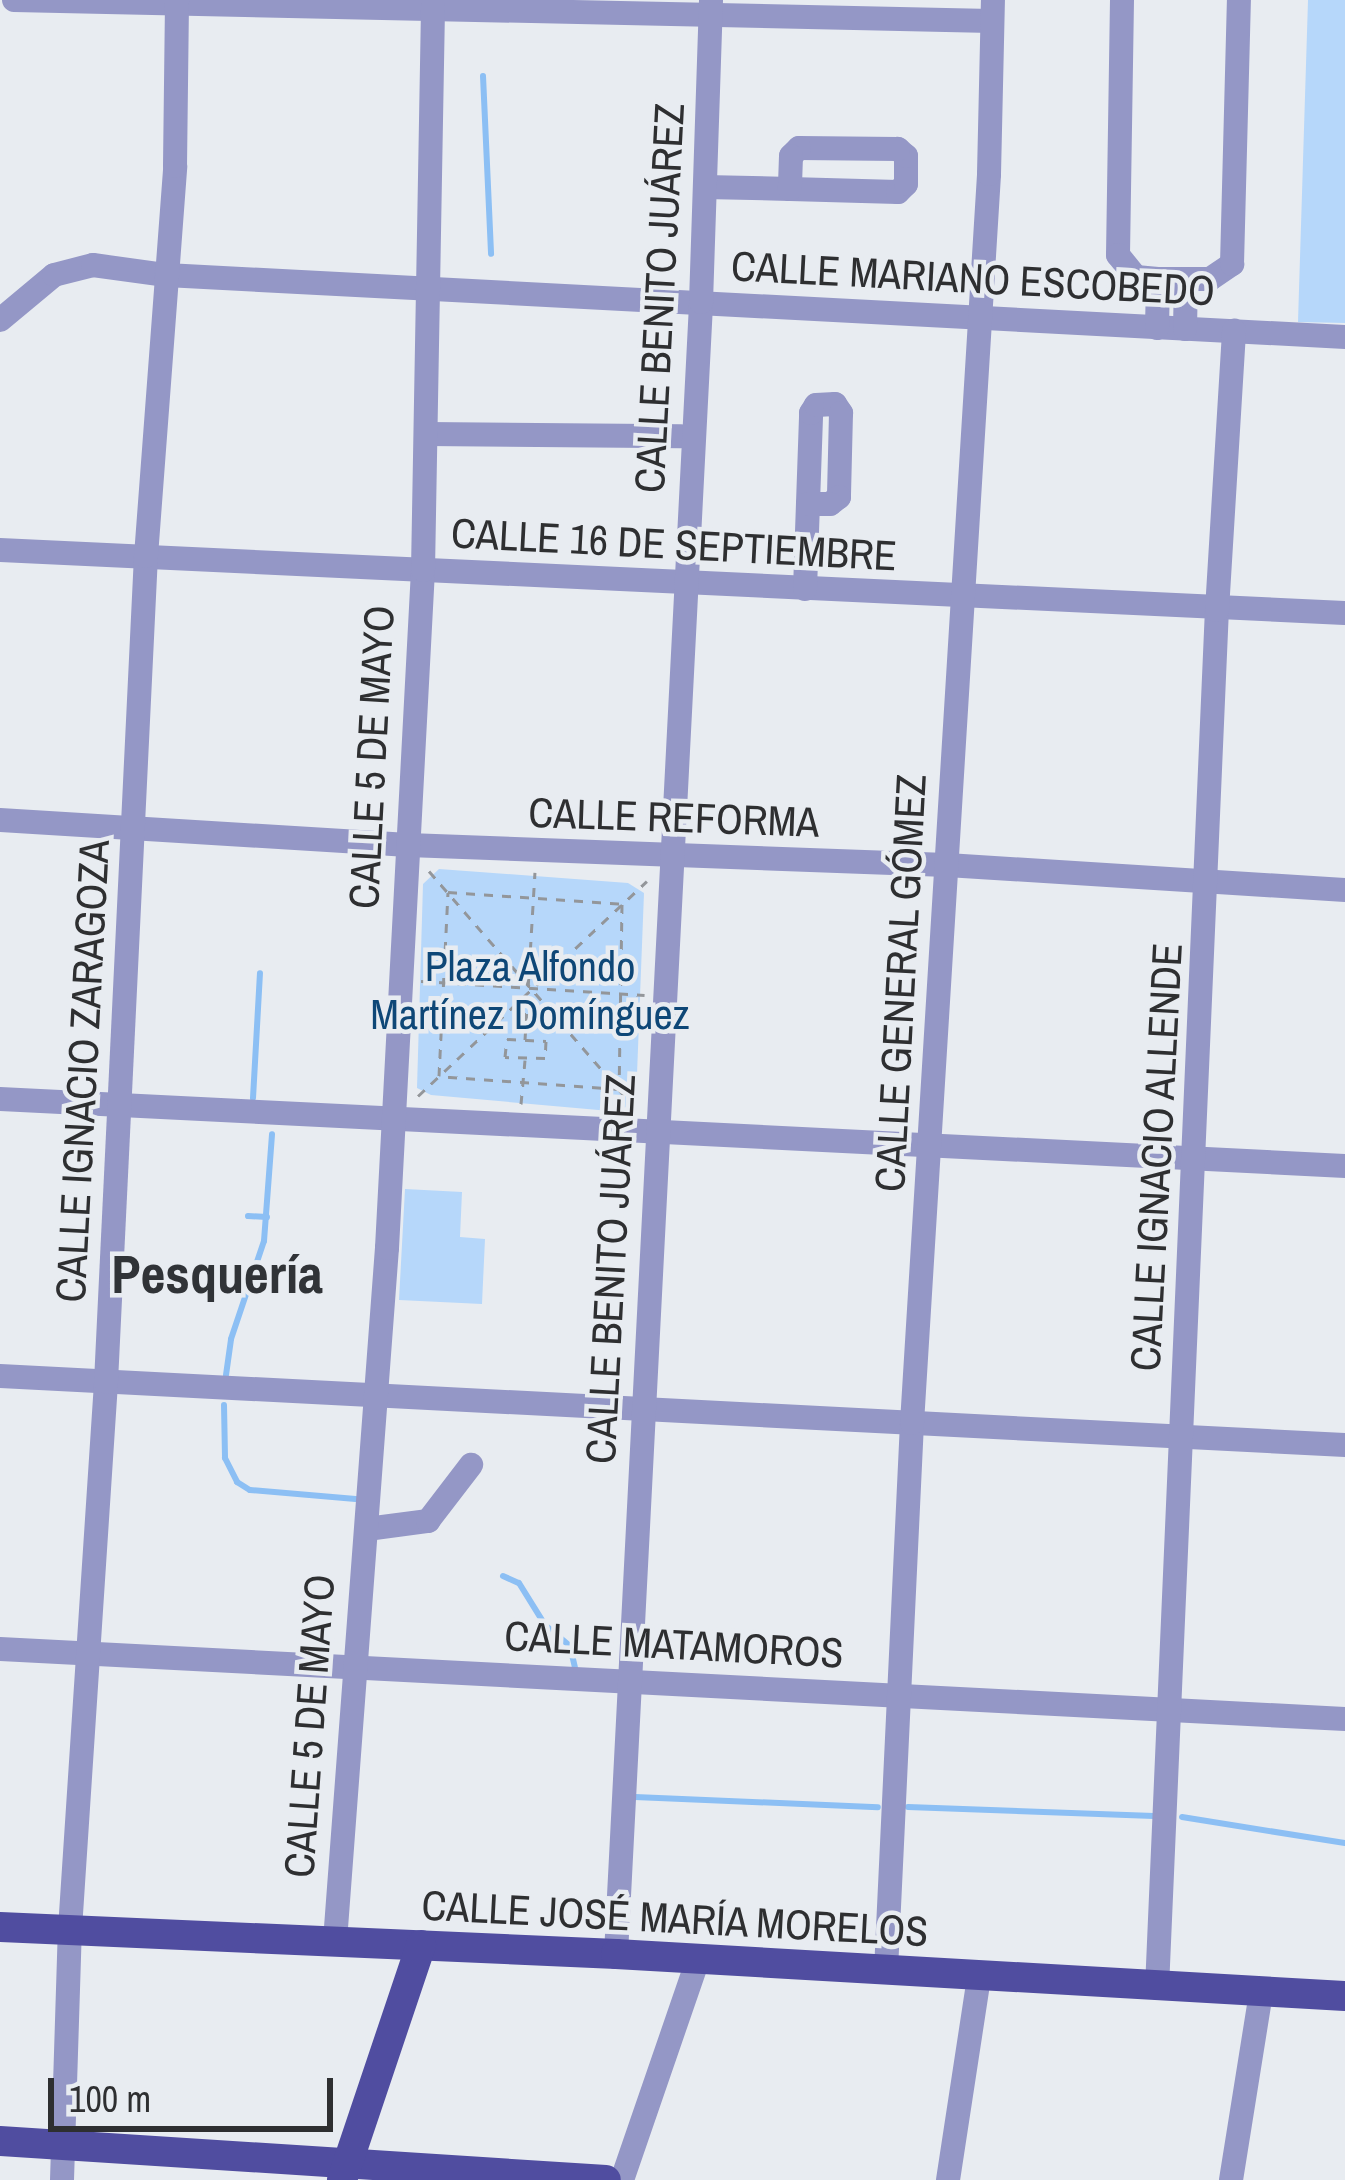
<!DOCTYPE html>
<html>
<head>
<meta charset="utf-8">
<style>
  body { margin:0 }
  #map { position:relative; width:1345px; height:2180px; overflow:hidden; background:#e8ecf1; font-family:"Archivo Narrow",sans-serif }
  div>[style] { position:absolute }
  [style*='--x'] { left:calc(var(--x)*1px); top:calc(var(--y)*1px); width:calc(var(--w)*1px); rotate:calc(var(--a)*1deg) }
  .green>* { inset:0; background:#b6d7fa }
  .stream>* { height:6px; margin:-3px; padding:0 3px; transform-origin:3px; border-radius:3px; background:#8cbff4 }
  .path>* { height:3px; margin-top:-1.5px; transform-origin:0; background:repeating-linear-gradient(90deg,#93969a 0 9px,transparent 0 18px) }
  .minor>* { height:24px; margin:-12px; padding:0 12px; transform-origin:12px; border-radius:12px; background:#9497c6 }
  .major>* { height:30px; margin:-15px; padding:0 15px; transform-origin:15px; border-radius:15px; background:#504da0 }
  span { translate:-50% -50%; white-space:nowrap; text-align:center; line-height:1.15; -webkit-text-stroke:9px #e8ecf1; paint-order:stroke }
  .street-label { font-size:42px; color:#2e2f31 }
  .park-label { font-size:42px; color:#0e4777 }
  .district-label { font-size:54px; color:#303337; font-weight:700 }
  .scale { position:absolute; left:48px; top:2078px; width:285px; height:54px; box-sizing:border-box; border:6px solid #2e2f31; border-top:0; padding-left:15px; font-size:36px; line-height:42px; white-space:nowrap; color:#2e2f31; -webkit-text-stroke:9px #e8ecf1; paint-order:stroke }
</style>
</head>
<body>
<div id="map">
  <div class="green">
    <div style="clip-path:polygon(1308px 0,1345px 0,1345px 323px,1298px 322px)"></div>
    <div style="clip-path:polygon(439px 869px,628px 883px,644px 893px,636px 1100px,631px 1108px,621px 1112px,431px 1095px,417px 1088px,423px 884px)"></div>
    <div style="clip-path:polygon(405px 1189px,462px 1192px,460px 1237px,485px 1239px,482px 1304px,399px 1300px)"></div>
  </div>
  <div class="stream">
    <div style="--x:483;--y:76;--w:178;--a:87.4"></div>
    <div style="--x:253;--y:1098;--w:125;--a:-86.8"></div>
    <div style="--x:248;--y:1216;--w:19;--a:3"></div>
    <div style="--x:226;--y:1375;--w:36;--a:-82"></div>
    <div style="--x:231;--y:1339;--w:103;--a:-71.4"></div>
    <div style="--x:264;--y:1241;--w:107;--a:-85.7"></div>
    <div style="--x:224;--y:1405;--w:53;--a:88.9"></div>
    <div style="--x:225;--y:1458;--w:27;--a:63"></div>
    <div style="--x:237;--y:1482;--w:15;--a:32"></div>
    <div style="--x:250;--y:1490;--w:106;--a:4.9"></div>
    <div style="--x:503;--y:1576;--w:17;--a:24"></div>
    <div style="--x:519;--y:1583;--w:49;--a:58.2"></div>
    <div style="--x:545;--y:1625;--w:33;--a:40"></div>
    <div style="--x:570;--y:1646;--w:22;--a:77"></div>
    <div style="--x:635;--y:1797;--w:243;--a:2.4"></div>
    <div style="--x:908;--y:1807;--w:246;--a:2.1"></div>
    <div style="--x:1182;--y:1817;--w:165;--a:9.1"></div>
  </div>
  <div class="path">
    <div style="--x:429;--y:871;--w:314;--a:49"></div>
    <div style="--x:448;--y:892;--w:174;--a:3.9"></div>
    <div style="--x:622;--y:904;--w:185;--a:90.9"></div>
    <div style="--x:619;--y:1089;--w:180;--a:-175.9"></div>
    <div style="--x:439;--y:1076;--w:184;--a:-87.2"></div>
    <div style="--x:421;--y:981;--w:224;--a:3.6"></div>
    <div style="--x:507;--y:1039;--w:39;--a:3"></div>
    <div style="--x:546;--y:1041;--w:17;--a:93"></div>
    <div style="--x:545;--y:1058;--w:40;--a:-178.6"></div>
    <div style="--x:505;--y:1057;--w:18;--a:-84"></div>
    <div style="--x:525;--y:1040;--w:168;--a:-86.6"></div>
    <div style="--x:418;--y:1096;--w:314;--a:-43.2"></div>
    <div style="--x:521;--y:1104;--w:44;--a:-84.8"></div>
  </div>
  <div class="minor">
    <div style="--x:14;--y:0;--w:978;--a:1.23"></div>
    <div style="--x:1122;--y:0;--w:255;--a:90.9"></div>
    <div style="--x:1118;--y:255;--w:28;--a:51"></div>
    <div style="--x:1136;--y:277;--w:22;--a:5"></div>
    <div style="--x:1158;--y:279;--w:52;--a:0"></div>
    <div style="--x:1210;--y:279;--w:27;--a:-34"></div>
    <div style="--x:1232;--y:264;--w:264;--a:-88.5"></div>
    <div style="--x:705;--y:187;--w:85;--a:1.3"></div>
    <div style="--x:790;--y:189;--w:108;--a:1.6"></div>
    <div style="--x:898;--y:192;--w:11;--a:-45"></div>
    <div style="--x:906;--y:184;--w:28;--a:-90"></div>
    <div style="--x:906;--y:156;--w:11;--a:-139"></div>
    <div style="--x:898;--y:149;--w:99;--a:-179.4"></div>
    <div style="--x:799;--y:148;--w:11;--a:135"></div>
    <div style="--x:791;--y:156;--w:33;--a:92"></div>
    <div style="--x:0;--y:320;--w:70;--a:-39.8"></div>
    <div style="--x:54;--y:275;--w:40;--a:-14.4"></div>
    <div style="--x:93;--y:265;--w:74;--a:7.8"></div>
    <div style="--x:166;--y:275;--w:1181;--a:3.01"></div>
    <div style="--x:1157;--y:328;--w:49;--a:-88.8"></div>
    <div style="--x:1185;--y:329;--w:50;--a:-88.9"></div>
    <div style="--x:427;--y:434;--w:254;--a:0.5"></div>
    <div style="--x:0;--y:550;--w:1346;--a:2.68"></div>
    <div style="--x:805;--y:589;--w:176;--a:-88"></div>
    <div style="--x:811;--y:413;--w:9;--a:-58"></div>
    <div style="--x:816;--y:405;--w:19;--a:-3"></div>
    <div style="--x:835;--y:404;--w:11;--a:56"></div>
    <div style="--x:841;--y:413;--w:84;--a:91.4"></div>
    <div style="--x:839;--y:497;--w:11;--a:142"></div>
    <div style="--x:830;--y:504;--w:22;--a:180"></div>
    <div style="--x:0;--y:820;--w:409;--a:3.5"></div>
    <div style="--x:408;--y:845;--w:539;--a:2.13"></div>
    <div style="--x:947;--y:865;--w:399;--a:3.6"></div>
    <div style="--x:0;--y:1099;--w:1347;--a:2.85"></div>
    <div style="--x:0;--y:1376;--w:1347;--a:2.94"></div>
    <div style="--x:367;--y:1529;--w:62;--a:-7.5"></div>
    <div style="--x:428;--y:1521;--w:71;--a:-52.5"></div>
    <div style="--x:0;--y:1649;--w:1347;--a:2.98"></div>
    <div style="--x:335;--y:1941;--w:695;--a:-85.71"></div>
    <div style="--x:387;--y:1248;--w:679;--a:-86.96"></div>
    <div style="--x:423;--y:570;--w:563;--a:-88.98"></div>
    <div style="--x:616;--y:1954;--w:1654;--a:-87.05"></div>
    <div style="--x:701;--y:302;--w:302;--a:-88.1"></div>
    <div style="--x:886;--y:1970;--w:548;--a:-87.28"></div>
    <div style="--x:912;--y:1423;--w:1251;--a:-86.47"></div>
    <div style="--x:989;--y:174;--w:174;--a:-88.7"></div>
    <div style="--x:1157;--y:1988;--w:1379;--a:-87.51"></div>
    <div style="--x:1217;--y:610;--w:280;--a:-86.5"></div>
    <div style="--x:62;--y:2180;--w:251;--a:-88.2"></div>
    <div style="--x:70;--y:1929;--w:548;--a:-86.23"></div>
    <div style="--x:106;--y:1382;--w:827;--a:-87.23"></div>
    <div style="--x:146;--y:556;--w:391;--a:-85.7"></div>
    <div style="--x:175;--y:166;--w:166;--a:-89.3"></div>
    <div style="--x:622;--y:2180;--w:234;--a:-71"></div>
    <div style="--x:948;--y:2180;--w:204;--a:-81.3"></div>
    <div style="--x:1231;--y:2180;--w:189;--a:-80.9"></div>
  </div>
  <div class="major">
    <div style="--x:0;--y:1927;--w:617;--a:2.51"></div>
    <div style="--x:616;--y:1954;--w:730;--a:3.3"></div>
    <div style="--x:0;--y:2141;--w:607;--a:3.68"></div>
    <div style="--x:342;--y:2180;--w:248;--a:-71.4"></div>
  </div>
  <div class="street-label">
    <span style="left:973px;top:278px;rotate:3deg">CALLE MARIANO ESCOBEDO</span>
    <span style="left:659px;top:298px;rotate:-87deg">CALLE BENITO JUÁREZ</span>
    <span style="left:674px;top:544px;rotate:3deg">CALLE 16 DE SEPTIEMBRE</span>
    <span style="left:371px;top:757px;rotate:-87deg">CALLE 5 DE MAYO</span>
    <span style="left:674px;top:817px;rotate:2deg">CALLE REFORMA</span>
    <span style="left:900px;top:983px;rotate:-87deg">CALLE GENERAL GÓMEZ</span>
    <span style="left:82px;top:1071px;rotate:-87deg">CALLE IGNACIO ZARAGOZA</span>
    <span style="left:1156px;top:1157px;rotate:-87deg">CALLE IGNACIO ALLENDE</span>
    <span style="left:610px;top:1269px;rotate:-87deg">CALLE BENITO JUÁREZ</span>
    <span style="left:674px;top:1644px;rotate:3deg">CALLE MATAMOROS</span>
    <span style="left:309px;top:1726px;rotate:-86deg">CALLE 5 DE MAYO</span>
    <span style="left:675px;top:1918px;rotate:3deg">CALLE JOSÉ MARÍA MORELOS</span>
  </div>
  <div class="park-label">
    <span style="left:530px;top:990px">Plaza Alfondo<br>Martínez Domínguez</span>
  </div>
  <div class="district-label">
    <span style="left:217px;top:1274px">Pesquería</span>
  </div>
  <div class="scale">100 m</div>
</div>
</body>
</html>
